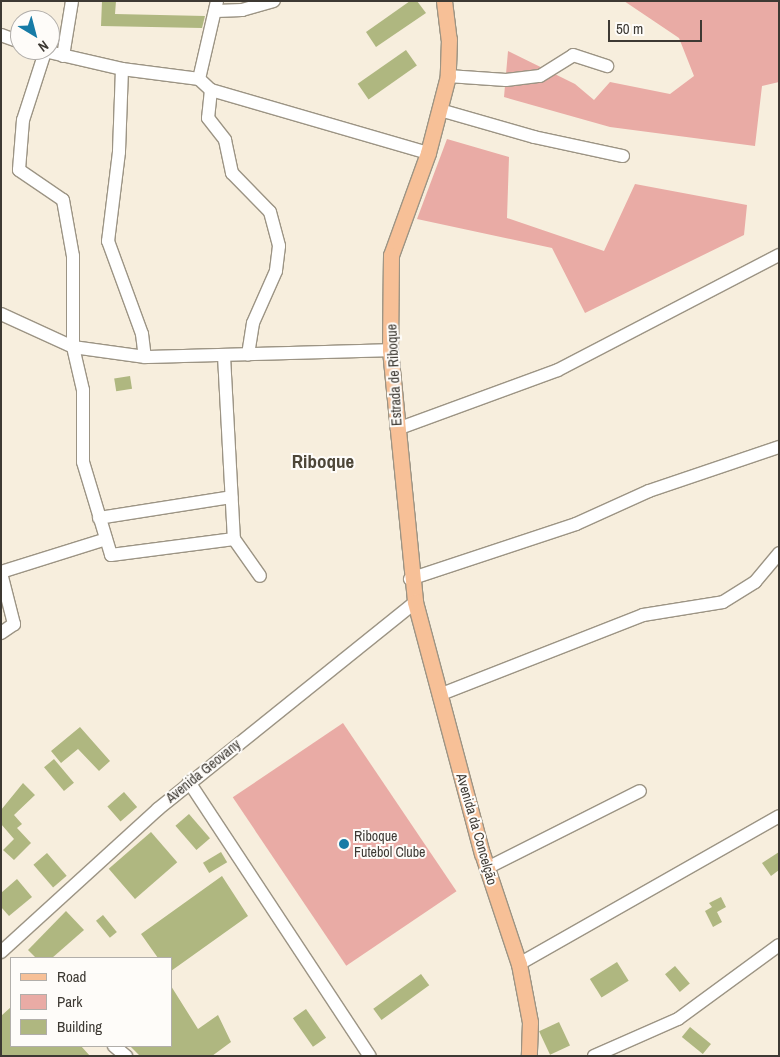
<!DOCTYPE html>
<html>
<head>
<meta charset="utf-8">
<style>
  body { margin:0 }
  #map { position:relative; width:780px; height:1057px; overflow:hidden; background:#f7eedd; font-family:"Archivo Narrow",sans-serif }
  div>[style] { position:absolute }
  [style*='--x'] { left:calc(var(--x)*1px); top:calc(var(--y)*1px); width:calc(var(--w)*1px); rotate:calc(var(--a)*1deg) }
  .green>* { inset:0; background:#e9aba5; transform-origin:0 0 }
  .building>* { inset:0; background:#afb780; transform-origin:0 0 }
  .roads { filter:drop-shadow(1px 0 #9c9484) drop-shadow(-1px 0 #9c9484) drop-shadow(0 1px #9c9484) drop-shadow(0 -1px #9c9484) }
  .minor>* { height:12px; margin:-6px; padding:0 6px; transform-origin:6px; border-radius:6px; background:#fff }
  .major>* { height:15px; margin:-7.5px; padding:0 7.5px; transform-origin:7.5px; border-radius:7.5px; background:#f7c097 }
  .dots>* { width:14px; height:14px; translate:-50% -50%; box-sizing:border-box; border:2px solid #fefcf9; border-radius:50% }
  span { translate:-50% -50%; white-space:nowrap; text-align:center; line-height:1.15; -webkit-text-stroke:4px #fefcf9; paint-order:stroke }
  .street-label { font-size:14px; color:#3d3933 }
  .poi-label { font-size:14px; color:#3d3933 }
  .left { translate:0 -50%; text-align:left }
  .district-label { font-size:19px; color:#4d4638; font-weight:700 }
  .frame { position:absolute; inset:0; border:2px solid #3d3933; pointer-events:none }
  .legend { position:absolute; left:10px; top:957px; width:162px; height:90px; box-sizing:border-box; background:#fefcf9; border:1px solid #b1aeaa; margin:0; padding:6px 9px; list-style:none; font-size:15px; color:#3d3933 }
  .legend li { display:flex; align-items:center; gap:10px; height:25px }
  .legend b { width:25px; border:1px solid #b1aeaa }
  .north { position:absolute; left:10px; top:10px; width:50px; height:50px; box-sizing:border-box; background:#fefcf9; border:1px solid #b1aeaa; border-radius:50%; rotate:143deg; font-size:14px; font-weight:700; line-height:20px; text-align:center; color:#3d3933 }
  .north::after { content:''; display:block; margin:auto; width:18px; height:22px; background:#177ba6; clip-path:polygon(50% 0,100% 100%,50% 72%,0 100%) }
  .scale { position:absolute; left:608px; top:20px; width:94px; height:22px; box-sizing:border-box; border:2px solid #3d3933; border-top:0; padding-left:6px; font-size:15px; line-height:18px; white-space:nowrap; color:#3d3933; -webkit-text-stroke:4px #fefcf9; paint-order:stroke }
</style>
</head>
<body>
<div id="map">
  <div class="green">
    <div style="clip-path:polygon(624px 1px,779px 1px,779px 82px,762px 86px,755px 146px,610px 127px,504px 97px,508px 51px,575px 84px,594px 100px,610px 82px,670px 94px,694px 76px,679px 38px)"></div>
    <div style="clip-path:polygon(447px 139px,509px 157px,507px 218px,604px 251px,635px 184px,747px 205px,744px 235px,585px 313px,552px 248px,417px 219px)"></div>
    <div style="left:343px;top:723px;width:203px;height:133px;rotate:56deg"></div>
  </div>
  <div class="building">
    <div style="clip-path:polygon(102px 1px,116px 1px,115px 14px,205px 16px,202px 28px,101px 26px)"></div>
    <div style="clip-path:polygon(410px 1px,417px 1px,426px 13px,376px 47px,366px 32px)"></div>
    <div style="left:406px;top:50px;width:19px;height:59px;rotate:55deg"></div>
    <div style="left:130px;top:376px;width:13px;height:16px;rotate:81deg"></div>
    <div style="clip-path:polygon(80px 727px,110px 761px,99px 771px,78px 749px,61px 763px,51px 751px)"></div>
    <div style="left:54px;top:759px;width:31px;height:13px;rotate:50deg"></div>
    <div style="clip-path:polygon(23px 783px,35px 795px,14px 815px,22px 824px,17px 828px,31px 843px,14px 860px,3px 850px,14px 839px,1px 824px,1px 810px)"></div>
    <div style="left:124px;top:792px;width:20px;height:22px;rotate:49deg"></div>
    <div style="left:189px;top:814px;width:32px;height:18px;rotate:49deg"></div>
    <div style="left:151px;top:832px;width:40px;height:56px;rotate:49deg"></div>
    <div style="left:221px;top:852px;width:12px;height:21px;rotate:59deg"></div>
    <div style="clip-path:polygon(779px 852px,779px 870px,771px 876px,762px 863px)"></div>
    <div style="left:47px;top:853px;width:30px;height:18px;rotate:49deg"></div>
    <div style="clip-path:polygon(222px 876px,248px 916px,171px 971px,171px 958px,158px 958px,141px 934px)"></div>
    <div style="clip-path:polygon(17px 879px,32px 897px,9px 916px,1px 907px,1px 893px)"></div>
    <div style="clip-path:polygon(721px 897px,726px 907px,717px 912px,722px 922px,713px 927px,705px 911px,712px 907px,709px 903px)"></div>
    <div style="clip-path:polygon(66px 911px,84px 930px,52px 958px,36px 958px,28px 950px)"></div>
    <div style="left:103px;top:915px;width:22px;height:9px;rotate:51deg"></div>
    <div style="left:617px;top:962px;width:22px;height:32px;rotate:58deg"></div>
    <div style="left:675px;top:966px;width:23px;height:13px;rotate:50deg"></div>
    <div style="left:421px;top:974px;width:14px;height:59px;rotate:54deg"></div>
    <div style="clip-path:polygon(171px 986px,198px 1029px,218px 1015px,231px 1042px,212px 1056px,140px 1056px,130px 1046px,171px 1046px)"></div>
    <div style="clip-path:polygon(11px 1007px,11px 1046px,81px 1046px,90px 1056px,1px 1056px,1px 1016px)"></div>
    <div style="left:306px;top:1009px;width:35px;height:16px;rotate:55deg"></div>
    <div style="left:559px;top:1022px;width:26px;height:22px;rotate:65deg"></div>
    <div style="left:690px;top:1027px;width:27px;height:13px;rotate:39deg"></div>
  </div>
  <div class="roads">
    <div class="minor">
      <div style="--x:216;--y:11;--w:26;--a:-2"></div>
      <div style="--x:242;--y:10;--w:33;--a:-16"></div>
      <div style="--x:1;--y:35;--w:20;--a:20"></div>
      <div style="--x:40;--y:50;--w:84;--a:13"></div>
      <div style="--x:122;--y:69;--w:78;--a:7.4"></div>
      <div style="--x:199;--y:79;--w:16;--a:43"></div>
      <div style="--x:211;--y:90;--w:226;--a:16.2"></div>
      <div style="--x:45;--y:52;--w:71;--a:107.9"></div>
      <div style="--x:23;--y:120;--w:50;--a:94.6"></div>
      <div style="--x:19;--y:170;--w:53;--a:34.3"></div>
      <div style="--x:63;--y:200;--w:57;--a:79.9"></div>
      <div style="--x:73;--y:256;--w:91;--a:90"></div>
      <div style="--x:73;--y:347;--w:44;--a:76.9"></div>
      <div style="--x:83;--y:390;--w:72;--a:90"></div>
      <div style="--x:83;--y:462;--w:97;--a:73.2"></div>
      <div style="--x:111;--y:555;--w:124;--a:-7.4"></div>
      <div style="--x:63;--y:56;--w:56;--a:-80.7"></div>
      <div style="--x:122;--y:69;--w:83;--a:92.1"></div>
      <div style="--x:119;--y:152;--w:90;--a:97"></div>
      <div style="--x:108;--y:241;--w:99;--a:69.9"></div>
      <div style="--x:142;--y:334;--w:23;--a:83"></div>
      <div style="--x:448;--y:76;--w:58;--a:3.9"></div>
      <div style="--x:506;--y:80;--w:34;--a:-7"></div>
      <div style="--x:540;--y:76;--w:39;--a:-32"></div>
      <div style="--x:573;--y:55;--w:36;--a:18"></div>
      <div style="--x:199;--y:79;--w:80;--a:-77"></div>
      <div style="--x:211;--y:90;--w:28;--a:96"></div>
      <div style="--x:208;--y:118;--w:28;--a:52"></div>
      <div style="--x:225;--y:140;--w:34;--a:78"></div>
      <div style="--x:232;--y:173;--w:54;--a:45.7"></div>
      <div style="--x:270;--y:212;--w:35;--a:75"></div>
      <div style="--x:279;--y:246;--w:25;--a:97"></div>
      <div style="--x:276;--y:271;--w:57;--a:113.9"></div>
      <div style="--x:253;--y:323;--w:32;--a:99"></div>
      <div style="--x:440;--y:110;--w:98;--a:16"></div>
      <div style="--x:534;--y:137;--w:91;--a:12.1"></div>
      <div style="--x:1;--y:314;--w:79;--a:24.6"></div>
      <div style="--x:73;--y:347;--w:73;--a:7.9"></div>
      <div style="--x:145;--y:357;--w:245;--a:-1.6"></div>
      <div style="--x:224;--y:356;--w:183;--a:86.9"></div>
      <div style="--x:234;--y:539;--w:45;--a:54.9"></div>
      <div style="--x:397;--y:429;--w:171;--a:-20.1"></div>
      <div style="--x:558;--y:370;--w:249;--a:-27.5"></div>
      <div style="--x:99;--y:518;--w:134;--a:-9"></div>
      <div style="--x:1;--y:572;--w:110;--a:-17.4"></div>
      <div style="--x:1;--y:573;--w:53;--a:75.7"></div>
      <div style="--x:14;--y:624;--w:16;--a:145"></div>
      <div style="--x:410;--y:579;--w:175;--a:-18.3"></div>
      <div style="--x:576;--y:524;--w:80;--a:-24.3"></div>
      <div style="--x:649;--y:491;--w:137;--a:-18.7"></div>
      <div style="--x:439;--y:695;--w:219;--a:-21.4"></div>
      <div style="--x:643;--y:615;--w:81;--a:-9.2"></div>
      <div style="--x:723;--y:602;--w:38;--a:-32"></div>
      <div style="--x:755;--y:582;--w:38;--a:-50"></div>
      <div style="--x:189;--y:782;--w:328;--a:56.6"></div>
      <div style="--x:487;--y:868;--w:171;--a:-26.7"></div>
      <div style="--x:1;--y:952;--w:212;--a:-42.3"></div>
      <div style="--x:158;--y:809;--w:330;--a:-38.8"></div>
      <div style="--x:519;--y:964;--w:299;--a:-29.6"></div>
      <div style="--x:114;--y:1046;--w:16;--a:40"></div>
      <div style="--x:594;--y:1056;--w:92;--a:-23.8"></div>
      <div style="--x:678;--y:1019;--w:125;--a:-36.2"></div>
    </div>
    <div class="major">
      <div style="--x:444;--y:1;--w:38;--a:83"></div>
      <div style="--x:449;--y:39;--w:37;--a:92"></div>
      <div style="--x:448;--y:76;--w:80;--a:104.6"></div>
      <div style="--x:428;--y:153;--w:109;--a:109.9"></div>
      <div style="--x:391;--y:255;--w:95;--a:90.6"></div>
      <div style="--x:390;--y:350;--w:253;--a:84.3"></div>
      <div style="--x:415;--y:602;--w:260;--a:75.1"></div>
      <div style="--x:482;--y:853;--w:117;--a:71.6"></div>
      <div style="--x:519;--y:964;--w:59;--a:79.3"></div>
      <div style="--x:530;--y:1022;--w:34;--a:92"></div>
    </div>
  </div>
  <div class="dots">
    <div style="left:344px;top:844px;background:#177ba6"></div>
  </div>
  <div class="street-label">
    <span style="left:394px;top:375px;rotate:-93deg">Estrada de Riboque</span>
    <span style="left:203px;top:771px;rotate:-39deg">Avenida Geovany</span>
    <span style="left:477px;top:829px;rotate:74deg">Avenida da Concelção</span>
  </div>
  <div class="poi-label">
    <span class="left" style="left:354px;top:844px">Riboque<br>Futebol Clube</span>
  </div>
  <div class="district-label">
    <span style="left:323px;top:462px">Riboque</span>
  </div>
  <div class="frame"></div>
  <ul class="legend">
  <li><b style="height:6px;background:#f7c097"></b>Road</li>
  <li><b style="height:14px;background:#e9aba5"></b>Park</li>
  <li><b style="height:14px;background:#afb780"></b>Building</li>
  </ul>
  <div class="north">N</div>
  <div class="scale">50 m</div>
</div>
</body>
</html>
